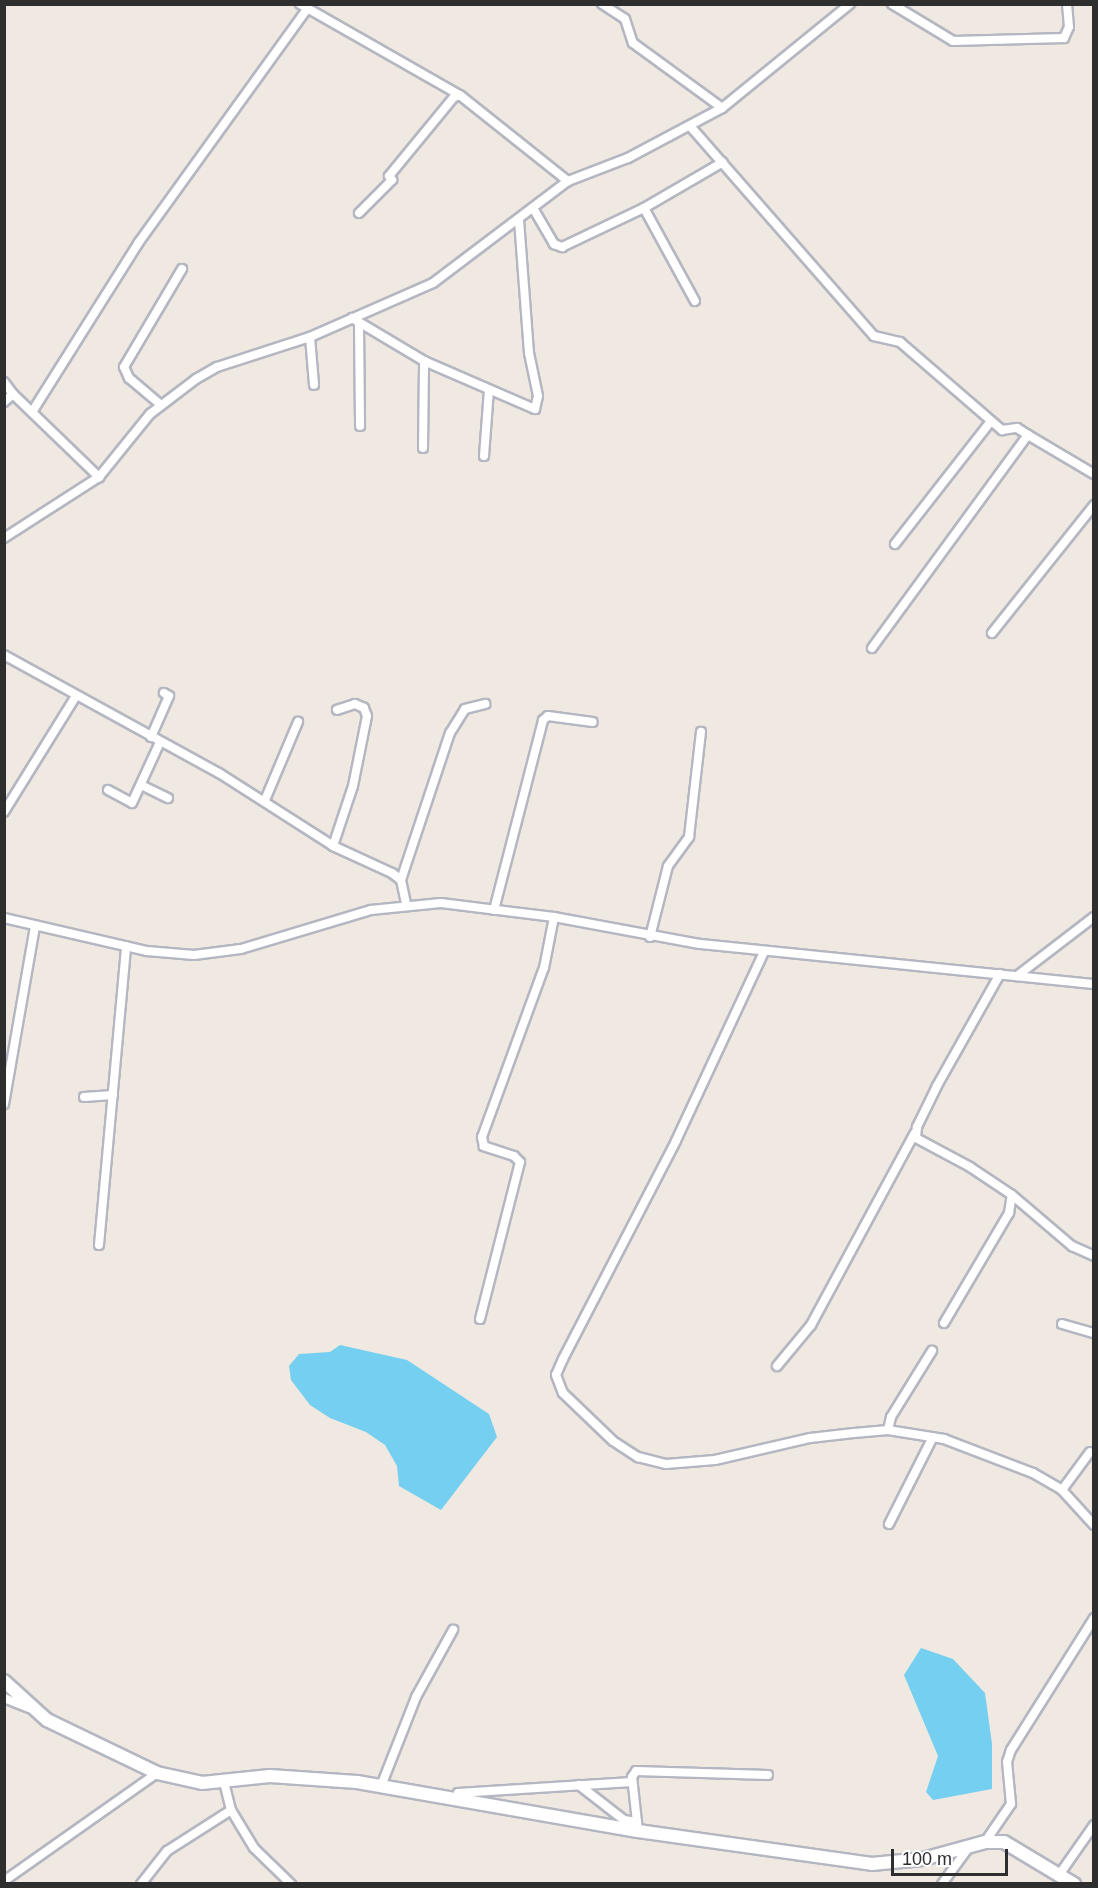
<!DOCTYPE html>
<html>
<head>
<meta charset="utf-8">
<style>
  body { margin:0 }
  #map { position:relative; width:1098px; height:1888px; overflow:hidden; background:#efe9e1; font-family:Helvetica,sans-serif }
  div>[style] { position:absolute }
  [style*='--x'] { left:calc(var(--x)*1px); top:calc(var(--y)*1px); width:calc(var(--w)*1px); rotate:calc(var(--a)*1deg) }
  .water>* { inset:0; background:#75cff0 }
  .roads { filter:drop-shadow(2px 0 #b4b7c1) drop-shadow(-2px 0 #b4b7c1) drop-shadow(0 2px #b4b7c1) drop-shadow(0 -2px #b4b7c1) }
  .street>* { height:8px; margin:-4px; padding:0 4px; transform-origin:4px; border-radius:4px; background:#fff }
  .secondary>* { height:12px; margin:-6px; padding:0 6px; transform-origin:6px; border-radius:6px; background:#fff }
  span { translate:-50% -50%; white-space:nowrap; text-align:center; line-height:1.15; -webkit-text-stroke:6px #fff; paint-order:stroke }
  .frame { position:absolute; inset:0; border:6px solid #2e2e2e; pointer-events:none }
  .scale { position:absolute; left:891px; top:1849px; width:117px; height:27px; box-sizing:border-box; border:3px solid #2e2e2e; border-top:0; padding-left:8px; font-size:18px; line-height:21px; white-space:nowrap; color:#2e2e2e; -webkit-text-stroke:4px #fff; paint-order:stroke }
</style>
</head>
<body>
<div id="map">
  <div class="water">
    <div style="clip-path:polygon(340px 1345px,407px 1360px,489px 1414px,497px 1437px,441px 1510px,399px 1486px,397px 1466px,385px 1445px,366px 1432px,330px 1418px,310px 1405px,291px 1380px,289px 1366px,299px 1354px,330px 1352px)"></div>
    <div style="clip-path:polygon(921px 1648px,953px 1659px,985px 1693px,992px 1744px,992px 1789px,933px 1800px,926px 1792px,938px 1756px,904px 1675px)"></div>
  </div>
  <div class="roads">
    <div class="street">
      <div style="--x:300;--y:4;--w:185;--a:29.7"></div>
      <div style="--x:461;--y:96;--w:137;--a:38.5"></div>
      <div style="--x:602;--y:4;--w:27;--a:33"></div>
      <div style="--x:625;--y:19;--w:25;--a:72"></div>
      <div style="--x:633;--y:43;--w:110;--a:36.1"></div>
      <div style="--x:892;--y:4;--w:71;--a:31.2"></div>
      <div style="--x:953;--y:41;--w:111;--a:-1.5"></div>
      <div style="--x:1064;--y:38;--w:12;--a:-66"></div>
      <div style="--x:1069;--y:27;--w:23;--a:-95"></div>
      <div style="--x:690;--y:126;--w:279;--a:48.8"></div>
      <div style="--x:874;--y:336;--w:27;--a:13"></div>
      <div style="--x:900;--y:342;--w:135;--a:40.8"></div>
      <div style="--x:1002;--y:430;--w:15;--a:-8"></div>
      <div style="--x:1017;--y:428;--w:13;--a:32"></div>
      <div style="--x:533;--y:208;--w:42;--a:59.7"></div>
      <div style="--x:554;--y:244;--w:9;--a:21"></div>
      <div style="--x:562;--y:247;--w:91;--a:-25.4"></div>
      <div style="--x:644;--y:208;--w:91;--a:-30.2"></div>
      <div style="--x:644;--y:208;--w:106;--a:61.3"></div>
      <div style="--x:359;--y:213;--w:47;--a:-45"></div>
      <div style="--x:392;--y:180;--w:5;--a:-127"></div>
      <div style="--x:389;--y:176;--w:102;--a:-50.6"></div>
      <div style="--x:454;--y:97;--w:6;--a:-18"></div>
      <div style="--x:352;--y:318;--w:84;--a:30.8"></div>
      <div style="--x:424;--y:361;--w:121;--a:23.4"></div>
      <div style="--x:535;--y:409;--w:13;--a:-77"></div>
      <div style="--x:538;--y:396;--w:44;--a:-101.8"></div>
      <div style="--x:529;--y:353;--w:134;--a:-94.3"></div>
      <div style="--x:359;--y:325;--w:101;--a:89.4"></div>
      <div style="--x:310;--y:337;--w:48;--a:85.2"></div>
      <div style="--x:4;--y:382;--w:15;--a:53"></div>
      <div style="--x:4;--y:402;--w:12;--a:-42"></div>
      <div style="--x:13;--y:394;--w:120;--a:44"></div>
      <div style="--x:161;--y:405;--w:42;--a:-139.8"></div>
      <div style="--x:129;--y:378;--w:12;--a:-114"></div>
      <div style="--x:124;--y:367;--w:114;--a:-59.4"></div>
      <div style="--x:32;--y:412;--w:201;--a:-57.8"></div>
      <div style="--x:139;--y:242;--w:287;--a:-54.2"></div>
      <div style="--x:423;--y:448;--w:87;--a:-89.3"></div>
      <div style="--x:484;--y:456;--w:66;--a:-85.7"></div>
      <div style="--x:4;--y:538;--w:113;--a:-32.7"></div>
      <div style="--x:99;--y:477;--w:81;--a:-51"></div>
      <div style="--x:150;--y:414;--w:58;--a:-37.3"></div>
      <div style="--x:196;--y:379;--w:24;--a:-30"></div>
      <div style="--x:217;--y:367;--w:98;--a:-17.9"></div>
      <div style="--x:310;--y:337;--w:134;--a:-23.7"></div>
      <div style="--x:433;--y:283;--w:169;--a:-37.1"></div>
      <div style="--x:568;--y:181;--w:64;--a:-21"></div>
      <div style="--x:628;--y:158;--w:106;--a:-28"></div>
      <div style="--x:722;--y:108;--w:165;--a:-39.1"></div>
      <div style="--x:895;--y:544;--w:156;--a:-52"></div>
      <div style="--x:992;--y:633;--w:164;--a:-51.4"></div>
      <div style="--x:872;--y:648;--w:264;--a:-53.8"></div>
      <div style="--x:1028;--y:435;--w:77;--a:30.6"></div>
      <div style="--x:4;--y:655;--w:245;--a:28.8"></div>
      <div style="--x:219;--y:773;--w:135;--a:32.6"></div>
      <div style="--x:333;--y:846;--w:65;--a:24.6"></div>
      <div style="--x:392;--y:873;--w:11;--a:38"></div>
      <div style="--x:401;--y:880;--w:25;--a:78"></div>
      <div style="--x:151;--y:737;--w:45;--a:-66.3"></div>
      <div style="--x:169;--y:696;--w:6;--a:-149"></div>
      <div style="--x:141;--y:785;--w:30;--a:26"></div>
      <div style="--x:108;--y:790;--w:27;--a:28"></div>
      <div style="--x:132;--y:803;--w:67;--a:-65.3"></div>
      <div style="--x:265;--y:800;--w:85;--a:-67.1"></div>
      <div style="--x:4;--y:812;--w:137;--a:-58.2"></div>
      <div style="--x:333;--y:846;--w:63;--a:-71.6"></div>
      <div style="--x:353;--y:786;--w:71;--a:-78.7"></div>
      <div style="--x:367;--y:716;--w:9;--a:-111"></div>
      <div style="--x:364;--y:708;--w:10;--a:-156"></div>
      <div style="--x:355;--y:704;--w:19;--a:162"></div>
      <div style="--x:401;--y:880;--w:155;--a:-71.6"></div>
      <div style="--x:450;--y:733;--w:28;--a:-58"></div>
      <div style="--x:465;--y:709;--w:21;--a:-14"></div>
      <div style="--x:494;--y:910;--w:196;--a:-75.5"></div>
      <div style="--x:543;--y:720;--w:6;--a:-39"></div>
      <div style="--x:548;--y:716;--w:45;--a:7.6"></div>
      <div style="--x:4;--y:918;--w:147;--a:13"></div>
      <div style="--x:147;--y:951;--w:47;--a:4.9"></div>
      <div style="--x:194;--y:955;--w:47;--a:-7.3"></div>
      <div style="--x:241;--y:949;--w:136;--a:-16.7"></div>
      <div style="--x:371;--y:910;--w:70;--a:-5.7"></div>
      <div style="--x:441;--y:903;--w:114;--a:7.1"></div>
      <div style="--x:554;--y:917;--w:148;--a:10.5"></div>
      <div style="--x:700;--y:944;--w:396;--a:5.8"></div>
      <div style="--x:650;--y:937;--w:73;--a:-75.8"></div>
      <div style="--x:668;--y:866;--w:36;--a:-54"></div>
      <div style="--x:689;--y:837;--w:106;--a:-83.5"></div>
      <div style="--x:764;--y:952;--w:208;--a:115"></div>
      <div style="--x:676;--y:1141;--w:246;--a:117.4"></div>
      <div style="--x:563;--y:1359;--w:17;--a:114"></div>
      <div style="--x:556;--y:1375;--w:19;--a:69"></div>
      <div style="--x:563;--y:1393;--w:69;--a:43.8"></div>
      <div style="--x:613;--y:1441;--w:30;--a:33"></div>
      <div style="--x:638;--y:1457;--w:29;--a:14"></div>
      <div style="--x:666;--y:1464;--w:49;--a:-4.7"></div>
      <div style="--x:715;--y:1460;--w:98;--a:-13"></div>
      <div style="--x:810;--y:1438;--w:44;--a:-6.5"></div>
      <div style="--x:854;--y:1433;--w:34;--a:-5"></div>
      <div style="--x:888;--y:1430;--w:57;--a:9.1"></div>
      <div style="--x:944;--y:1439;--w:95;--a:20.9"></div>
      <div style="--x:1033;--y:1473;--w:34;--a:30"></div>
      <div style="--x:1062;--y:1490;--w:47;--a:47.6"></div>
      <div style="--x:1000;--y:974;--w:129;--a:119.4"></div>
      <div style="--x:937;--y:1086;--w:46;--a:116"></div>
      <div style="--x:917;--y:1127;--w:11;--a:95"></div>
      <div style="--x:916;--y:1138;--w:61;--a:28.2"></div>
      <div style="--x:970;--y:1167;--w:50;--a:33.7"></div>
      <div style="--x:1012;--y:1195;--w:79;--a:40.4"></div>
      <div style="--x:1072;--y:1246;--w:24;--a:24"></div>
      <div style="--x:1017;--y:976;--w:97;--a:-37.5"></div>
      <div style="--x:84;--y:1097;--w:29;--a:-4"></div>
      <div style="--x:4;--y:1104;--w:181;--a:-80.1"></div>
      <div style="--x:99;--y:1245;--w:300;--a:-84.8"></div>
      <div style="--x:480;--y:1319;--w:162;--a:-75.7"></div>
      <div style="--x:520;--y:1162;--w:8;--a:-135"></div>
      <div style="--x:514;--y:1156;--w:32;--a:-162"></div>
      <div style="--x:484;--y:1146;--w:9;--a:-103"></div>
      <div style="--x:482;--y:1137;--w:180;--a:-69.9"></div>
      <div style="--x:544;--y:968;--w:52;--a:-78.9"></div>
      <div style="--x:944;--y:1323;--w:128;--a:-59.4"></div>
      <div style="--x:1009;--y:1213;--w:18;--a:-81"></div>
      <div style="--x:1062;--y:1324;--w:33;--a:16"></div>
      <div style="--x:777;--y:1366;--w:53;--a:-50.3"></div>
      <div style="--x:811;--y:1325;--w:218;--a:-61.6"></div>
      <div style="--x:888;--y:1430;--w:13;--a:-77"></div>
      <div style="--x:891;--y:1417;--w:78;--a:-58.2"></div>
      <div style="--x:1062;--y:1490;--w:47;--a:-53.6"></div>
      <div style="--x:889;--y:1524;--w:97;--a:-63.2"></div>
      <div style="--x:4;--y:1698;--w:27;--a:22"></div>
      <div style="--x:224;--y:1782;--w:29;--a:76"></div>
      <div style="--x:231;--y:1810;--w:44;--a:58.8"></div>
      <div style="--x:254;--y:1848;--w:52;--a:44.2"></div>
      <div style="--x:579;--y:1785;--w:57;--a:37.9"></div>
      <div style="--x:624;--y:1820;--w:13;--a:9"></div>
      <div style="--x:381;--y:1786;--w:96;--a:-68.5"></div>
      <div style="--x:416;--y:1697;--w:77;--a:-61.1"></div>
      <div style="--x:456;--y:1801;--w:8;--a:-76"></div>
      <div style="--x:458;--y:1793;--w:174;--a:-3.6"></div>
      <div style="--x:638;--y:1831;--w:54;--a:-96.3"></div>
      <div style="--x:632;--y:1777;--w:7;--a:-56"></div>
      <div style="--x:636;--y:1771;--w:132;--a:1.7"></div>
      <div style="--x:985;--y:1842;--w:46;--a:-55.6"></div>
      <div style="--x:1011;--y:1804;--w:42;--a:-95.4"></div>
      <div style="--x:1007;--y:1762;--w:13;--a:-72"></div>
      <div style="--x:1011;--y:1750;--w:156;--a:-57.8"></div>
      <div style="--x:1059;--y:1875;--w:61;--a:-55"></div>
      <div style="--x:4;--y:1881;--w:187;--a:-35.2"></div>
      <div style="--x:141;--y:1884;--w:42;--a:-51.8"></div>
      <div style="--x:167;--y:1851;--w:76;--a:-32.6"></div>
      <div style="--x:942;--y:1884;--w:46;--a:-53.9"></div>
    </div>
    <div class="secondary">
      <div style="--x:4;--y:1681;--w:58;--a:42.2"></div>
      <div style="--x:47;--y:1720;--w:122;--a:25.7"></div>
      <div style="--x:157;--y:1773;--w:46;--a:12.5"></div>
      <div style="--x:202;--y:1783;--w:68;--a:-5.9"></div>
      <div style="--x:270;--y:1776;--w:87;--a:3.9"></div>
      <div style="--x:357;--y:1782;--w:285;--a:9.9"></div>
      <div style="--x:638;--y:1831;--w:236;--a:8"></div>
      <div style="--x:872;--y:1864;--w:51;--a:-5.6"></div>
      <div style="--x:923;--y:1859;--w:64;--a:-15.3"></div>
      <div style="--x:985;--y:1842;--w:19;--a:0"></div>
      <div style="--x:1004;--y:1842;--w:82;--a:31"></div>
    </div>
  </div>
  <div class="frame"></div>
  <div class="scale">100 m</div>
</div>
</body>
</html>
